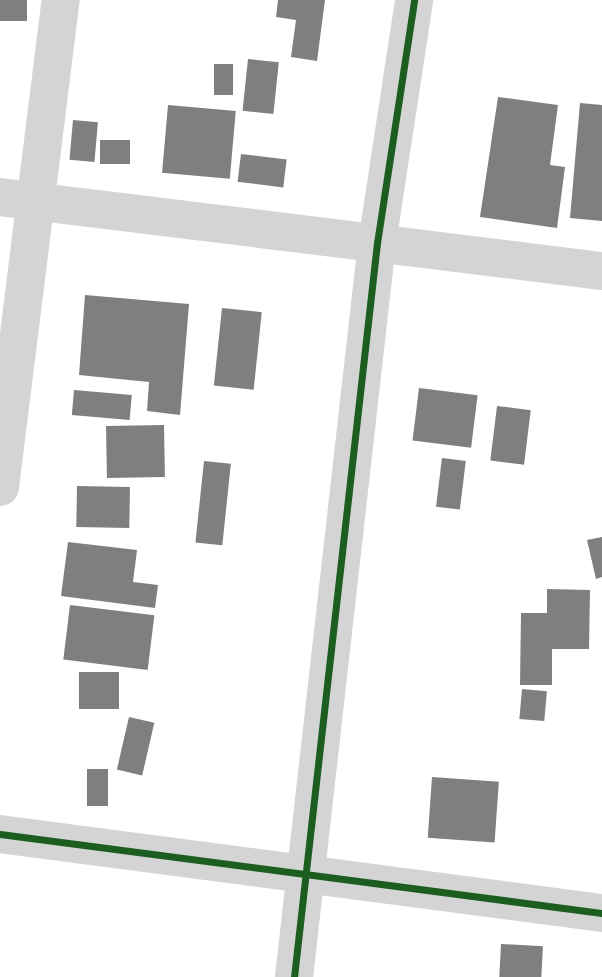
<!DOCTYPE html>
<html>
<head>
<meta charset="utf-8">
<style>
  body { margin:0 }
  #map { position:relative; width:602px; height:977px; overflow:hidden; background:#fff; font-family:"PT Sans Narrow",sans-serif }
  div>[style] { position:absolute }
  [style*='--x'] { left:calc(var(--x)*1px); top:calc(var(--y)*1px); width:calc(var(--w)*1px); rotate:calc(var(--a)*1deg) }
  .building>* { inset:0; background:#7f7f7f; transform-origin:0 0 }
  .minor>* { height:38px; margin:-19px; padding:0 19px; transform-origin:19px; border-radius:19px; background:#d4d4d4 }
  .cycleway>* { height:7px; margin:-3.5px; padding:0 3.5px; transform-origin:3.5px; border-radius:3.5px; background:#1b5e20 }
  span { translate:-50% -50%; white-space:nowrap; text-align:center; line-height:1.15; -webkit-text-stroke:7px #fff; paint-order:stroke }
</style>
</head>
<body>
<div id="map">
  <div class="building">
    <div style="left:0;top:0;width:27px;height:21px"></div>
    <div style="clip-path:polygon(278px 0,325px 0,317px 61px,291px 57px,296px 20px,276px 17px)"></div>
    <div style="left:248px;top:59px;width:31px;height:52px;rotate:6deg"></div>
    <div style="left:233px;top:64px;width:31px;height:19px;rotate:90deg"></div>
    <div style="clip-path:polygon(498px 97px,558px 105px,550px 165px,565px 167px,557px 228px,480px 217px)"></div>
    <div style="clip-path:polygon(580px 103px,602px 105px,602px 221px,570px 218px)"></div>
    <div style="left:168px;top:105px;width:68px;height:68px;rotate:5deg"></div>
    <div style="left:73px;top:120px;width:25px;height:40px;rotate:5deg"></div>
    <div style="left:100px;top:140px;width:30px;height:24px"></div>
    <div style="left:241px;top:154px;width:46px;height:28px;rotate:7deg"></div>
    <div style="clip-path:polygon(85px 295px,189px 304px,180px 415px,147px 411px,149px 382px,79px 375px)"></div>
    <div style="left:222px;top:308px;width:40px;height:78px;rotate:6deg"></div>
    <div style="left:419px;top:388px;width:59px;height:53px;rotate:7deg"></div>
    <div style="left:74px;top:390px;width:58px;height:25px;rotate:5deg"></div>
    <div style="left:497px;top:406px;width:34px;height:55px;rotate:7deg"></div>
    <div style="left:164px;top:425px;width:52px;height:58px;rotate:89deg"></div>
    <div style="left:442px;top:458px;width:24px;height:49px;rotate:7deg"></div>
    <div style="left:204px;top:461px;width:27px;height:82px;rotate:6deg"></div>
    <div style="left:77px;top:486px;width:53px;height:41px;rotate:1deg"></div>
    <div style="clip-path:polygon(602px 537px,602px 577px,596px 579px,587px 540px)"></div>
    <div style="clip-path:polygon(68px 542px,137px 550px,133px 582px,158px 585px,155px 608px,61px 596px)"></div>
    <div style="clip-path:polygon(547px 589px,590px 590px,589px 649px,552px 649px,552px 685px,520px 685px,521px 613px,547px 613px)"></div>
    <div style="left:70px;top:605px;width:85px;height:55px;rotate:7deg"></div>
    <div style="left:79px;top:672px;width:40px;height:37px"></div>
    <div style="left:522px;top:689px;width:25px;height:30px;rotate:5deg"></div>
    <div style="left:129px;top:717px;width:26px;height:54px;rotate:13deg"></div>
    <div style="left:87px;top:769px;width:21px;height:37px"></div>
    <div style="left:432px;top:777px;width:67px;height:61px;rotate:4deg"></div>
    <div style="left:501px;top:944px;width:42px;height:33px;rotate:3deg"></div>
  </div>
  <div class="minor">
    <div style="--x:0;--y:197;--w:607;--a:7.01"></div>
    <div style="--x:0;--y:487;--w:491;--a:-82.9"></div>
    <div style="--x:0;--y:834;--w:607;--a:7.48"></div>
    <div style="--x:294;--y:977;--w:739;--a:-83.55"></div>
    <div style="--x:377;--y:243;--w:246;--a:-81.3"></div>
  </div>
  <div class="cycleway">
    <div style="--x:0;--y:834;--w:607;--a:7.48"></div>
    <div style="--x:294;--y:977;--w:739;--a:-83.55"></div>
    <div style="--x:377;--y:243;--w:246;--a:-81.3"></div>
  </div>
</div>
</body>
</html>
